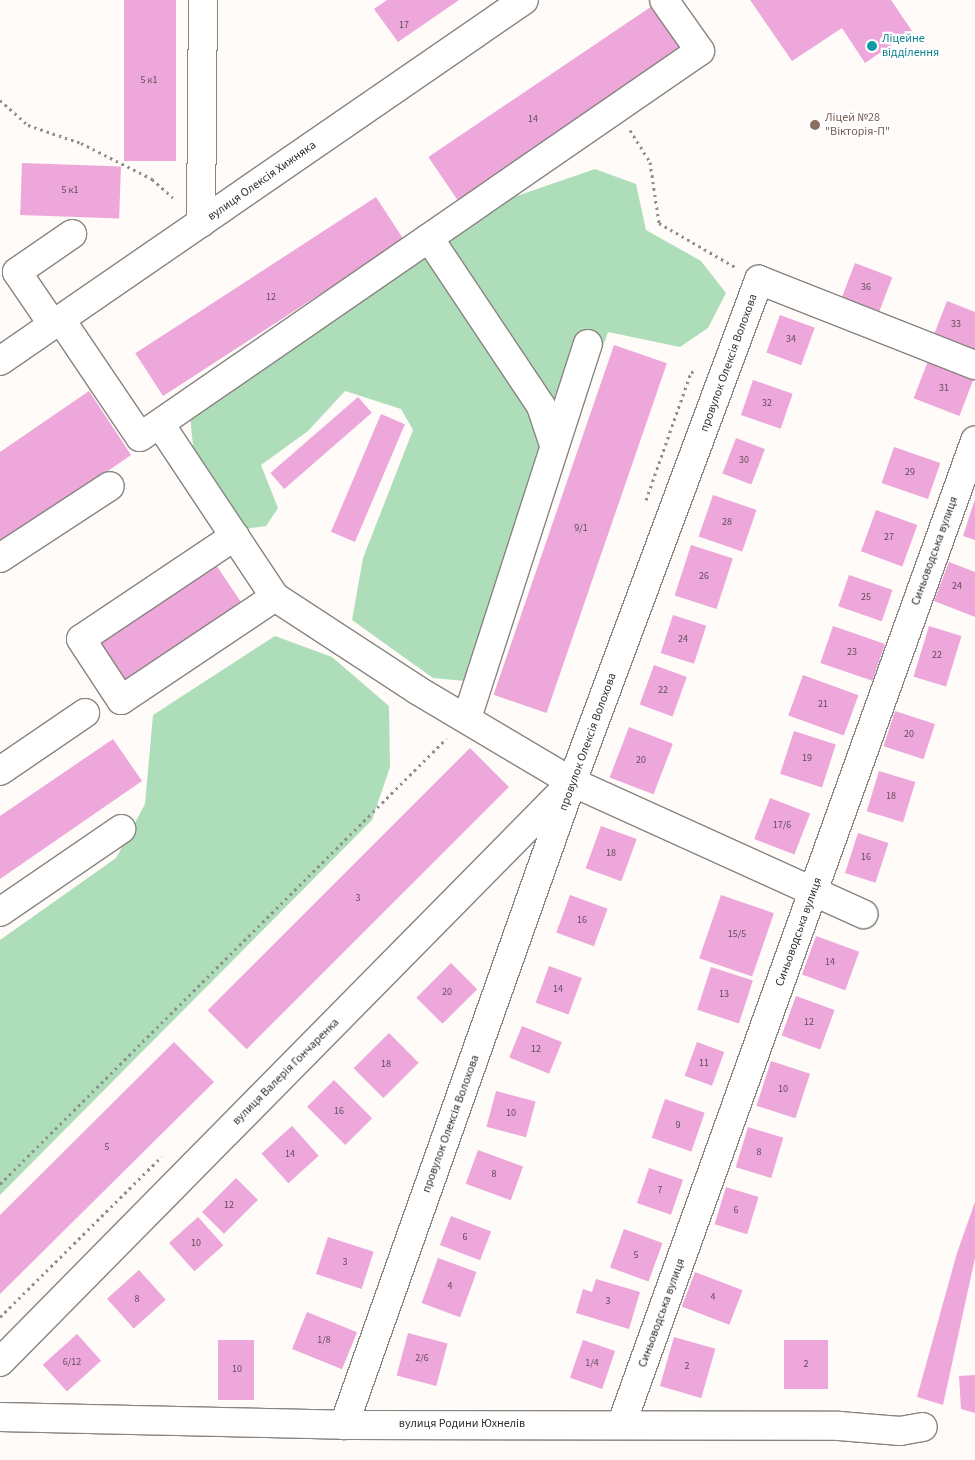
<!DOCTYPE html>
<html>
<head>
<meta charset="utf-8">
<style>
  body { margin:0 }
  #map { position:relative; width:975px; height:1460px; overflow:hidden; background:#fefbf8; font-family:"Source Sans 3",sans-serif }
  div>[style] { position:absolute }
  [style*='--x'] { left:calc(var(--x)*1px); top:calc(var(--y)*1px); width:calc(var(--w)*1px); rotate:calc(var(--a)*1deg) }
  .green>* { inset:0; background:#aedeb9 }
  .building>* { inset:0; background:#eda7db; transform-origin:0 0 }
  .path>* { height:3px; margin-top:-1.5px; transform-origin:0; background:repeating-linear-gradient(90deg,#918e8c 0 2.5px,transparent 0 6.5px) }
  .roads { filter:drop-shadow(1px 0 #898480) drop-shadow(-1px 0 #898480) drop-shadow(0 1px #898480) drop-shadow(0 -1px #898480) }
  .minor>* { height:28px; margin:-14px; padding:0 14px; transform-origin:14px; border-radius:14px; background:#fff }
  .dots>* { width:14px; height:14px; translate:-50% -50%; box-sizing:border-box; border:2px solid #fff; border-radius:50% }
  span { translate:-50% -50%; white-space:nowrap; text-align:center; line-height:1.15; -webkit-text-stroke:4.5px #fff; paint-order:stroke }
  .number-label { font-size:10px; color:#614e59 }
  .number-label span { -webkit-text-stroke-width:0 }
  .culture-label { font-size:12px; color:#0d838f }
  .left { translate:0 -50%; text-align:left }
  .education-label { font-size:12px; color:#785e54 }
  .street-label { font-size:12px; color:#32302e }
</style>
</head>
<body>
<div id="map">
  <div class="green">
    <div style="clip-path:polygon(595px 169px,636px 184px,646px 230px,701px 261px,726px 293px,708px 328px,680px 347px,608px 332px,485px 683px,433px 678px,352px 620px,363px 558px,413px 430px,401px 409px,345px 391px,308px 431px,261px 465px,278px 508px,266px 526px,244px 529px,194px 455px,190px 417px,508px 199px)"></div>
    <div style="clip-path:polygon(275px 636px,332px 657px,389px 706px,390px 767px,372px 820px,0 1195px,0 940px,116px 858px,145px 804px,153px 715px)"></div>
  </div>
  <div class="building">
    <div style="left:124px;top:0;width:52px;height:161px"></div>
    <div style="clip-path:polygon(387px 0,459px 0,398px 42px,374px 9px)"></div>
    <div style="clip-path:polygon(750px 0,891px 0,912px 31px,865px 63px,842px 28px,792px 61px)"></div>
    <div style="left:658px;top:2px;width:53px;height:277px;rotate:56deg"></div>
    <div style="left:22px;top:163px;width:99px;height:52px;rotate:2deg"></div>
    <div style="left:376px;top:197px;width:51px;height:287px;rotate:57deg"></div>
    <div style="left:855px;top:263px;width:40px;height:40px;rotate:21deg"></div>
    <div style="clip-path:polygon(947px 301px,975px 312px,975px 353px,933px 337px)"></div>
    <div style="left:780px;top:315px;width:37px;height:40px;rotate:20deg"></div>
    <div style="left:614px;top:345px;width:56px;height:370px;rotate:19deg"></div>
    <div style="left:928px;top:361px;width:49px;height:40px;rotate:21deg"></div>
    <div style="left:753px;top:380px;width:42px;height:37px;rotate:19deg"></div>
    <div style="clip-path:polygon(89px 391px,131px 455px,0 546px,0 452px)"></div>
    <div style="left:358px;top:397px;width:21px;height:116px;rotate:49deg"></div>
    <div style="left:381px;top:414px;width:26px;height:128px;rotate:23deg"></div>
    <div style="left:736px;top:438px;width:31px;height:38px;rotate:21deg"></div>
    <div style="left:894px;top:447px;width:49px;height:38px;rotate:19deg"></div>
    <div style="left:713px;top:495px;width:46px;height:44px;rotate:19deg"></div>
    <div style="clip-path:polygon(975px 499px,975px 540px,963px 536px)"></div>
    <div style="left:876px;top:510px;width:44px;height:44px;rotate:20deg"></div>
    <div style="left:691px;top:545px;width:44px;height:53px;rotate:18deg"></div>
    <div style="clip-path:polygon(949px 562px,975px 572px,975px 617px,934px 601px)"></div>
    <div style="left:216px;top:565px;width:50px;height:139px;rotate:56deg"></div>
    <div style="left:849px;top:575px;width:46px;height:33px;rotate:19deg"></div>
    <div style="left:673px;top:615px;width:35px;height:40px;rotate:18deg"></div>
    <div style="left:833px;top:626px;width:55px;height:39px;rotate:19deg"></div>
    <div style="left:929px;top:626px;width:34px;height:53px;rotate:17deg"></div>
    <div style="left:654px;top:665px;width:35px;height:42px;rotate:20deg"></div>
    <div style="left:803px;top:675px;width:59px;height:43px;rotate:20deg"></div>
    <div style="left:895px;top:711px;width:42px;height:37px;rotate:18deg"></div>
    <div style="left:629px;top:727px;width:47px;height:54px;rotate:21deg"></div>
    <div style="left:794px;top:731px;width:44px;height:45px;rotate:18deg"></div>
    <div style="clip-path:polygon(113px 739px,142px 781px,0 879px,0 816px)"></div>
    <div style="left:470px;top:748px;width:55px;height:371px;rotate:45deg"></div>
    <div style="left:879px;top:771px;width:38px;height:42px;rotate:17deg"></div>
    <div style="left:770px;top:798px;width:43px;height:44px;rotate:21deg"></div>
    <div style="left:601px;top:826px;width:38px;height:45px;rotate:20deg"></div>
    <div style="left:858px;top:833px;width:32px;height:42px;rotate:18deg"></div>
    <div style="left:570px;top:895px;width:40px;height:40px;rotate:20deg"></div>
    <div style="left:721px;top:895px;width:56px;height:67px;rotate:19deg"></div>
    <div style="left:816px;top:936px;width:46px;height:41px;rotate:20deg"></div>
    <div style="left:451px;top:963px;width:37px;height:49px;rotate:45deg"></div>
    <div style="left:549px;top:966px;width:35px;height:39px;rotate:20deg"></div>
    <div style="left:711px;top:967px;width:44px;height:45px;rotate:18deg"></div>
    <div style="left:796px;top:996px;width:41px;height:42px;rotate:20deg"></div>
    <div style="left:522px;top:1026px;width:43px;height:34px;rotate:22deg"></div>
    <div style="left:389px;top:1033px;width:42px;height:50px;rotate:45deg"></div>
    <div style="clip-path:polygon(174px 1042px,214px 1082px,0 1294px,0 1215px)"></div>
    <div style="left:697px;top:1042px;width:29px;height:36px;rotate:20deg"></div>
    <div style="left:771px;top:1061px;width:41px;height:47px;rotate:18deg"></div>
    <div style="left:334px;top:1080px;width:54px;height:38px;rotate:45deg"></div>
    <div style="left:496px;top:1091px;width:41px;height:37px;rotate:15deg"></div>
    <div style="left:665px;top:1099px;width:42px;height:41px;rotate:19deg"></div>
    <div style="left:292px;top:1126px;width:40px;height:41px;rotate:48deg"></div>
    <div style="left:748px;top:1127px;width:37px;height:42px;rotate:17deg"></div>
    <div style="left:478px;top:1150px;width:48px;height:36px;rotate:20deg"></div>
    <div style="left:649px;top:1168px;width:36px;height:37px;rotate:19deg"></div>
    <div style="left:236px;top:1178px;width:31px;height:48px;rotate:45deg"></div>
    <div style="left:726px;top:1187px;width:34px;height:39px;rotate:17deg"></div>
    <div style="clip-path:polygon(975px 1202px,975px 1258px,943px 1405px,917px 1397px,957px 1253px)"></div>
    <div style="left:451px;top:1216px;width:43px;height:31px;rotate:21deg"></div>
    <div style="left:198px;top:1217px;width:38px;height:39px;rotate:48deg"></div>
    <div style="left:624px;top:1229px;width:41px;height:41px;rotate:20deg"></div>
    <div style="left:328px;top:1237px;width:48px;height:39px;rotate:18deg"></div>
    <div style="left:438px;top:1258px;width:41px;height:48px;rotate:20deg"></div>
    <div style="left:139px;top:1270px;width:40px;height:43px;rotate:48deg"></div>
    <div style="left:695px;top:1272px;width:51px;height:37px;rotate:21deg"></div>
    <div style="clip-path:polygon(596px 1279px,640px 1292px,629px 1329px,576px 1313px,583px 1289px,592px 1292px)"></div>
    <div style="left:307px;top:1312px;width:54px;height:40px;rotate:22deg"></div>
    <div style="left:408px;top:1333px;width:41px;height:44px;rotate:15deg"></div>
    <div style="left:77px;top:1334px;width:36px;height:46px;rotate:48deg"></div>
    <div style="left:674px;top:1337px;width:43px;height:51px;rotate:16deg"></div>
    <div style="left:218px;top:1340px;width:36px;height:60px"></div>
    <div style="left:583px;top:1340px;width:34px;height:40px;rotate:19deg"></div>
    <div style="left:784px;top:1340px;width:44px;height:49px"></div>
    <div style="clip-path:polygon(975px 1375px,975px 1413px,961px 1409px,959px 1376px)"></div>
  </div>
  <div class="path">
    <div style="--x:0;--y:100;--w:38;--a:42"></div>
    <div style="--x:28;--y:125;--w:56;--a:18.8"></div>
    <div style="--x:81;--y:143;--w:80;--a:26.9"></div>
    <div style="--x:152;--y:179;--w:28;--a:42"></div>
    <div style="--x:630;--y:130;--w:38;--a:58"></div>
    <div style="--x:650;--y:162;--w:62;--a:81.6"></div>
    <div style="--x:659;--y:223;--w:90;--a:30"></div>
    <div style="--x:646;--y:500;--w:136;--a:-70.6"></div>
    <div style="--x:691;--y:372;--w:5;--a:-11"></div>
    <div style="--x:0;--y:1184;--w:631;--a:-44.94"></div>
    <div style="--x:0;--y:1317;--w:228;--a:-44.8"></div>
  </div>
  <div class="roads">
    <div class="minor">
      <div style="--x:201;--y:223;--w:223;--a:-89.5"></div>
      <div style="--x:429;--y:238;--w:202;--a:56.3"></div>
      <div style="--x:541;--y:406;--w:41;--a:71.6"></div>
      <div style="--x:61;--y:320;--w:141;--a:56"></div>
      <div style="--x:140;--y:437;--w:680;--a:-34.58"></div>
      <div style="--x:700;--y:51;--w:62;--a:-125.2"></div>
      <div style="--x:53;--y:325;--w:64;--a:-124.2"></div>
      <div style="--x:17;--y:272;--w:67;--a:-34.6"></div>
      <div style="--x:0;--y:361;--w:636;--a:-34.56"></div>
      <div style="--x:160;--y:424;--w:208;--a:56.4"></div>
      <div style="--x:275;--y:597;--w:170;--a:33.2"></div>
      <div style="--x:417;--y:690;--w:180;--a:30.7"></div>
      <div style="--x:572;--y:782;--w:320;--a:24.4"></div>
      <div style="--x:235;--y:536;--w:185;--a:146.2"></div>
      <div style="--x:81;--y:639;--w:73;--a:56.7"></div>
      <div style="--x:121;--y:700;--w:185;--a:-33.8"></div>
      <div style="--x:0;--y:558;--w:131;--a:-33.2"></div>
      <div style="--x:467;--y:718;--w:393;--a:-72.1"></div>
      <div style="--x:0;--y:771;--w:103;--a:-34.3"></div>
      <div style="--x:0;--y:912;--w:147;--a:-34.4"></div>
      <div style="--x:0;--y:1362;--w:806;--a:-45.4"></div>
      <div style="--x:0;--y:1417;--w:344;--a:1.3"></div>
      <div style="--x:344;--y:1425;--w:495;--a:0.1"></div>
      <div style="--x:839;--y:1426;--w:61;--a:4.7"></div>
      <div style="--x:900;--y:1431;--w:23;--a:-10"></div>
      <div style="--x:622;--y:1423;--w:1044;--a:-70.23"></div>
      <div style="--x:344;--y:1425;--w:682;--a:-70.48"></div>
      <div style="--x:572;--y:782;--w:536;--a:-69.57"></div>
      <div style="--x:759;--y:280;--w:232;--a:21.5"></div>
    </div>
  </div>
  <div class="dots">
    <div style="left:872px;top:46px;background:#0f9aa8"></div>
    <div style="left:815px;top:125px;background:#8d6e63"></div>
  </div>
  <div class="number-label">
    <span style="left:404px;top:26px">17</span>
    <span style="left:149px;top:81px">5 к1</span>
    <span style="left:533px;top:120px">14</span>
    <span style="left:70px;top:191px">5 к1</span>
    <span style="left:866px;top:288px">36</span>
    <span style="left:271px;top:298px">12</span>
    <span style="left:956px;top:325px">33</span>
    <span style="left:791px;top:340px">34</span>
    <span style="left:944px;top:389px">31</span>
    <span style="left:767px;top:404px">32</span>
    <span style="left:744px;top:461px">30</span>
    <span style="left:910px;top:473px">29</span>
    <span style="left:727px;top:523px">28</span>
    <span style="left:581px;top:529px">9/1</span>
    <span style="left:889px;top:538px">27</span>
    <span style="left:704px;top:577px">26</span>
    <span style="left:957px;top:587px">24</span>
    <span style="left:866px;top:598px">25</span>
    <span style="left:683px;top:640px">24</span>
    <span style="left:852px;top:653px">23</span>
    <span style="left:937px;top:656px">22</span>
    <span style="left:663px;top:691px">22</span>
    <span style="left:823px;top:705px">21</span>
    <span style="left:909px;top:735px">20</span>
    <span style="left:807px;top:759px">19</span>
    <span style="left:641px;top:761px">20</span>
    <span style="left:891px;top:797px">18</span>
    <span style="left:782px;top:826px">17/6</span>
    <span style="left:611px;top:854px">18</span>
    <span style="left:866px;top:858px">16</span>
    <span style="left:358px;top:899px">3</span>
    <span style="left:582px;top:921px">16</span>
    <span style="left:737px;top:935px">15/5</span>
    <span style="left:830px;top:963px">14</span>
    <span style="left:558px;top:990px">14</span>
    <span style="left:447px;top:993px">20</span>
    <span style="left:724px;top:995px">13</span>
    <span style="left:809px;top:1023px">12</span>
    <span style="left:536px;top:1050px">12</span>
    <span style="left:704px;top:1064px">11</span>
    <span style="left:386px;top:1065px">18</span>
    <span style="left:783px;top:1090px">10</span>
    <span style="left:339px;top:1112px">16</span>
    <span style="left:511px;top:1114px">10</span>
    <span style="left:678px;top:1126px">9</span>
    <span style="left:107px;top:1148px">5</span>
    <span style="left:759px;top:1153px">8</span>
    <span style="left:290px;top:1155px">14</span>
    <span style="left:494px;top:1175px">8</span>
    <span style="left:660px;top:1191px">7</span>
    <span style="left:229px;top:1206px">12</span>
    <span style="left:736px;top:1211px">6</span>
    <span style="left:465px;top:1238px">6</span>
    <span style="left:196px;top:1244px">10</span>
    <span style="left:636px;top:1256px">5</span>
    <span style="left:345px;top:1263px">3</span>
    <span style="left:450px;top:1287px">4</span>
    <span style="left:713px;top:1298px">4</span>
    <span style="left:137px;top:1300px">8</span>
    <span style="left:608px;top:1302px">3</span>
    <span style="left:324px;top:1341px">1/8</span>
    <span style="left:422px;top:1359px">2/6</span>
    <span style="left:72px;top:1363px">6/12</span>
    <span style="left:592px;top:1364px">1/4</span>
    <span style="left:806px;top:1365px">2</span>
    <span style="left:687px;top:1367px">2</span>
    <span style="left:237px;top:1370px">10</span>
  </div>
  <div class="culture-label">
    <span class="left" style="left:882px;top:46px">Ліцейне<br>відділення</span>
  </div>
  <div class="education-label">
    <span class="left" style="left:825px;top:125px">Ліцей №28<br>"Вікторія-П"</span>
  </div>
  <div class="street-label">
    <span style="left:262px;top:181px;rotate:-35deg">вулиця Олексія Хижняка</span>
    <span style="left:729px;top:363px;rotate:-70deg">провулок Олексія Волохова</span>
    <span style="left:935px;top:551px;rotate:-70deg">Синьоводська вулиця</span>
    <span style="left:588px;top:742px;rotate:-70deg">провулок Олексія Волохова</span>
    <span style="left:799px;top:932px;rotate:-70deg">Синьоводська вулиця</span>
    <span style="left:286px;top:1072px;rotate:-45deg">вулиця Валерія Гончаренка</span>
    <span style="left:451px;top:1124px;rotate:-70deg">провулок Олексія Волохова</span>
    <span style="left:662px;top:1313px;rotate:-70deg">Синьоводська вулиця</span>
    <span style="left:462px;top:1424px">вулиця Родини Юхнелів</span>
  </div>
</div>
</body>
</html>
